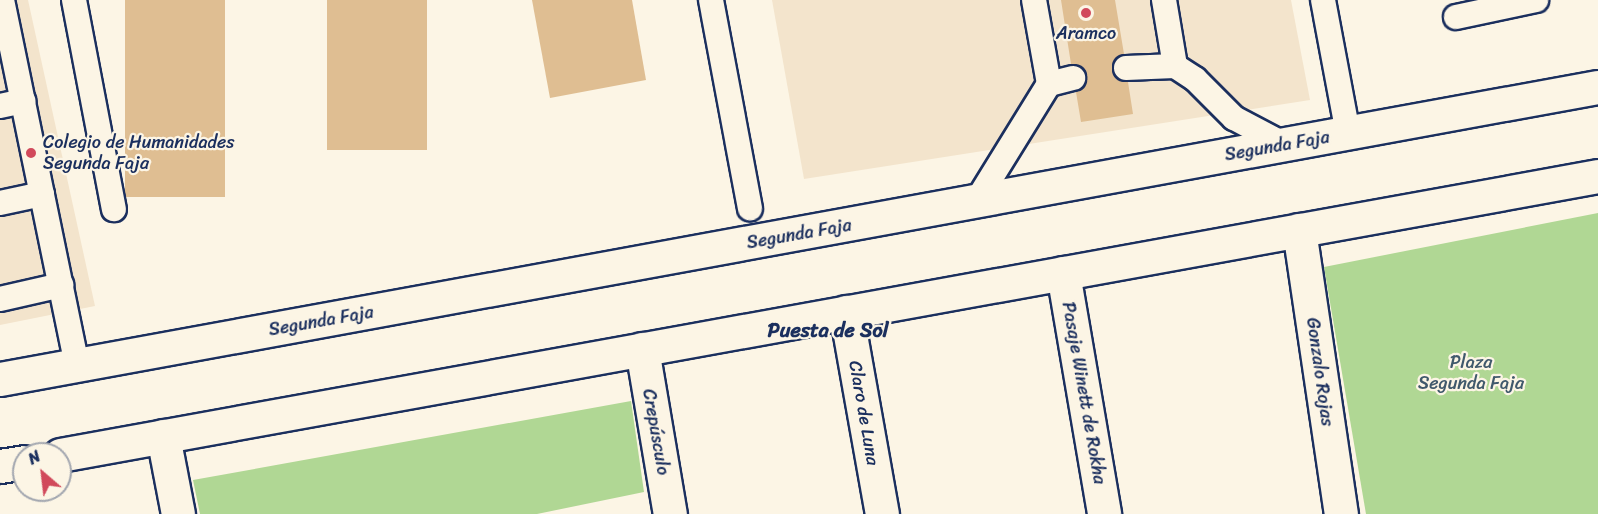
<!DOCTYPE html>
<html>
<head>
<meta charset="utf-8">
<style>
  body { margin:0 }
  #map { position:relative; width:1598px; height:514px; overflow:hidden; background:#fcf5e5; font-family:Sriracha,sans-serif }
  div>[style] { position:absolute }
  [style*='--x'] { left:calc(var(--x)*1px); top:calc(var(--y)*1px); width:calc(var(--w)*1px); rotate:calc(var(--a)*1deg) }
  .built>* { inset:0; background:#f3e4cc }
  .green>* { inset:0; background:#b0d794 }
  .building>* { inset:0; background:#dfbe92; transform-origin:0 0 }
  .roads { filter:drop-shadow(2px 0 #1b2f5e) drop-shadow(-2px 0 #1b2f5e) drop-shadow(0 2px #1b2f5e) drop-shadow(0 -2px #1b2f5e) }
  .lane>* { height:24px; margin:-12px; padding:0 12px; transform-origin:12px; border-radius:12px; background:#fcf5e5 }
  .street>* { height:33px; margin:-16.5px; padding:0 16.5px; transform-origin:16.5px; border-radius:16.5px; background:#fcf5e5 }
  .secondary>* { height:33px; margin:-16.5px; padding:0 16.5px; transform-origin:16.5px; border-radius:16.5px; background:#fcf5e5 }
  .dots>* { width:16px; height:16px; translate:-50% -50%; box-sizing:border-box; border:3px solid #fcf5e5; border-radius:50% }
  span { translate:-50% -50%; white-space:nowrap; text-align:center; line-height:1.15; -webkit-text-stroke:4.5px #fcf5e5; paint-order:stroke }
  .poi-label { font-size:18px; color:#1b2f5e }
  .left { translate:0 -50%; text-align:left }
  .street-label { font-size:18px; color:#1b2f5e }
  .park-label { font-size:18px; color:#40596c }
  .neighbourhood-label { font-size:20px; color:#1b2f5e; font-weight:700 }
  .north { position:absolute; left:12px; top:442px; width:60px; height:60px; box-sizing:border-box; background:#fcf5e5; border:2px solid #a2a6af; border-radius:50%; rotate:332deg; font-size:16px; font-weight:700; line-height:24px; text-align:center; color:#1b2f5e }
  .north::after { content:''; display:block; margin:auto; width:21px; height:27px; background:#d1495b; clip-path:polygon(50% 0,100% 100%,50% 72%,0 100%) }
</style>
</head>
<body>
<div id="map">
  <div class="built">
    <div style="clip-path:polygon(0 0,28px 0,95px 306px,0 325px)"></div>
    <div style="clip-path:polygon(772px 0,1291px 0,1310px 100px,804px 179px)"></div>
  </div>
  <div class="green">
    <div style="clip-path:polygon(1598px 213px,1598px 514px,1366px 514px,1324px 267px)"></div>
    <div style="clip-path:polygon(631px 401px,644px 492px,537px 514px,200px 514px,193px 480px)"></div>
  </div>
  <div class="building">
    <div style="left:125px;top:0;width:100px;height:197px"></div>
    <div style="left:327px;top:0;width:100px;height:150px"></div>
    <div style="clip-path:polygon(532px 0,632px 0,646px 80px,550px 98px)"></div>
    <div style="clip-path:polygon(1061px 0,1115px 0,1124px 54px,1114px 61px,1112px 69px,1119px 80px,1128px 82px,1133px 114px,1081px 122px,1076px 92px,1083px 88px,1087px 75px,1083px 68px,1071px 64px)"></div>
  </div>
  <div class="roads">
    <div class="lane">
      <div style="--x:2;--y:0;--w:373;--a:78.4"></div>
      <div style="--x:74;--y:0;--w:213;--a:79.2"></div>
      <div style="--x:711;--y:0;--w:212;--a:79.4"></div>
      <div style="--x:1164;--y:0;--w:67;--a:80.5"></div>
      <div style="--x:1323;--y:0;--w:135;--a:79.4"></div>
      <div style="--x:1456;--y:17;--w:82;--a:-12"></div>
      <div style="--x:1126;--y:68;--w:49;--a:-2.3"></div>
      <div style="--x:1175;--y:66;--w:24;--a:33"></div>
      <div style="--x:1195;--y:79;--w:55;--a:45"></div>
      <div style="--x:1234;--y:118;--w:58;--a:27.9"></div>
      <div style="--x:1049;--y:84;--w:25;--a:-14"></div>
      <div style="--x:0;--y:106;--w:24;--a:-12"></div>
      <div style="--x:976;--y:202;--w:139;--a:-58.3"></div>
      <div style="--x:1049;--y:84;--w:85;--a:-100.1"></div>
      <div style="--x:0;--y:203;--w:43;--a:-12.1"></div>
      <div style="--x:0;--y:299;--w:63;--a:-12.9"></div>
    </div>
    <div class="street">
      <div style="--x:1299;--y:230;--w:287;--a:81.6"></div>
      <div style="--x:1063;--y:273;--w:244;--a:80.3"></div>
      <div style="--x:846;--y:312;--w:205;--a:79.9"></div>
      <div style="--x:642;--y:349;--w:167;--a:80.4"></div>
      <div style="--x:163;--y:436;--w:79;--a:79.1"></div>
    </div>
    <div class="secondary">
      <div style="--x:0;--y:379;--w:1624;--a:-10.36"></div>
      <div style="--x:60;--y:455;--w:1563;--a:-10.28"></div>
      <div style="--x:0;--y:466;--w:24;--a:-9"></div>
    </div>
  </div>
  <div class="dots">
    <div style="left:1086px;top:13px;background:#d1495b"></div>
    <div style="left:31px;top:153px;background:#d1495b"></div>
  </div>
  <div class="poi-label">
    <span style="left:1086px;top:33px">Aramco</span>
    <span class="left" style="left:43px;top:153px">Colegio de Humanidades<br>Segunda Faja</span>
  </div>
  <div class="street-label">
    <span style="left:1277px;top:146px;rotate:-10deg">Segunda Faja</span>
    <span style="left:799px;top:234px;rotate:-10deg">Segunda Faja</span>
    <span style="left:321px;top:321px;rotate:-10deg">Segunda Faja</span>
    <span style="left:1320px;top:372px;rotate:82deg">Gonzalo Rojas</span>
    <span style="left:1084px;top:393px;rotate:80deg">Pasaje Winett de Rokha</span>
    <span style="left:864px;top:413px;rotate:80deg">Claro de Luna</span>
    <span style="left:656px;top:432px;rotate:80deg">Crepúsculo</span>
  </div>
  <div class="park-label">
    <span style="left:1471px;top:373px">Plaza<br>Segunda Faja</span>
  </div>
  <div class="neighbourhood-label">
    <span style="left:828px;top:330px">Puesta de Sol</span>
  </div>
  <div class="north">N</div>
</div>
</body>
</html>
